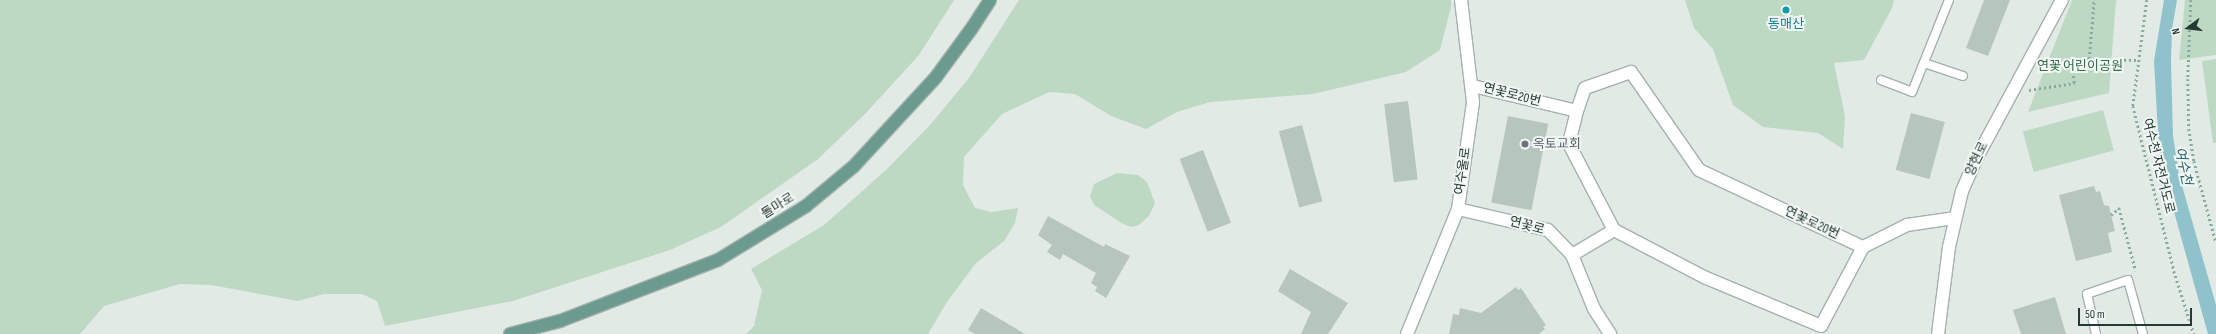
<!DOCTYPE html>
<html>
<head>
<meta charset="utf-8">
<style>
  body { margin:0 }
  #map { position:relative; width:2216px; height:334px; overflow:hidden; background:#e2eae6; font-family:"Sofia Sans Condensed","Noto Sans KR",sans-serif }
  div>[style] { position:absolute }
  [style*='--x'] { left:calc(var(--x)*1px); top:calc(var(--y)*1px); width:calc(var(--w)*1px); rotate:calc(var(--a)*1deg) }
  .green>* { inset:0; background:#bdd9c4; transform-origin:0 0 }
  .water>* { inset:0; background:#8fc2ca }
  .building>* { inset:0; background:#b7c5bf; transform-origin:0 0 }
  .path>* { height:2.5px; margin-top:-1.25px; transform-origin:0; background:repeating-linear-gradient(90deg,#85aa9e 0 2px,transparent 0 5px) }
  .roads { filter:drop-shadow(1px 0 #a5b1ad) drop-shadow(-1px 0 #a5b1ad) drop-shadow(0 1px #a5b1ad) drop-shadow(0 -1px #a5b1ad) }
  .service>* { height:8px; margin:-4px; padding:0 4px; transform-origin:4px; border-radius:4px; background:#fff }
  .minor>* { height:12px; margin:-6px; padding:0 6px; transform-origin:6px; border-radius:6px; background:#fff }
  .secondary>* { height:12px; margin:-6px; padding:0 6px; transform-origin:6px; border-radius:6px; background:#fff }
  .primary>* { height:12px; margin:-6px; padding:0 6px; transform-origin:6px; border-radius:6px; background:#6b9b8e }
  .dots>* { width:11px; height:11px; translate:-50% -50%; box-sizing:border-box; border:2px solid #f2f7f4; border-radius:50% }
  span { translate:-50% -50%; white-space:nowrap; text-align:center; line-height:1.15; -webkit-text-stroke:4px #f2f7f4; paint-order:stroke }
  .culture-label { font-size:13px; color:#0d838f }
  .park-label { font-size:13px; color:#326c47 }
  .street-label { font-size:13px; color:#243933 }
  .worship-label { font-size:13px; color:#5b616d }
  .left { translate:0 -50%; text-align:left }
  .water-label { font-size:14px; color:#24636e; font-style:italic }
  .north { position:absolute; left:2168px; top:8px; width:40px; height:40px; -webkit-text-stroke:3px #f2f7f4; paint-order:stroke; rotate:255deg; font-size:11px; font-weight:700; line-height:16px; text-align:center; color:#243933 }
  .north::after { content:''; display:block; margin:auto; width:14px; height:18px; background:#243933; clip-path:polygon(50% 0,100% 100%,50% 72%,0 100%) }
  .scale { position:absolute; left:2078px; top:308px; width:114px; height:18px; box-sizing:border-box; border:2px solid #243933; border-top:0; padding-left:5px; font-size:12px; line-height:14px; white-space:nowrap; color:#243933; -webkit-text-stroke:3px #f2f7f4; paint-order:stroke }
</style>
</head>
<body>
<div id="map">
  <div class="green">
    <div style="clip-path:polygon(0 0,954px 0,919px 55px,866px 113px,818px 159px,721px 227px,670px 250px,513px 301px,385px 326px,377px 301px,362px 294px,324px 294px,298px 301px,211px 285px,180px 284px,104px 306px,80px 334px,0 334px)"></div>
    <div style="clip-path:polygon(1019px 0,1451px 0,1451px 7px,1440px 50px,1406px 72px,1313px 94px,1210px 102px,1177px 112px,1146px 129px,1111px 116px,1075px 94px,1049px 92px,1002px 114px,964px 157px,963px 185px,975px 208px,991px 212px,1018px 208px,1015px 223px,1004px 241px,976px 263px,947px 302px,928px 334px,746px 334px,754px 326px,762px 290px,751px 269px,824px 225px,886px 170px,930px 125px,969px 78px)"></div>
    <div style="clip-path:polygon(1685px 0,1894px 0,1892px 8px,1864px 60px,1834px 63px,1845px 116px,1843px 149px,1818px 133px,1763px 127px,1733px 105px,1713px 49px,1694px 28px)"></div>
    <div style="clip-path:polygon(2072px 0,2116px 0,2109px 93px,2028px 112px)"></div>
    <div style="clip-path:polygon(2185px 0,2216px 0,2216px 55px,2179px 60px)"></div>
    <div style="clip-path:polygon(2216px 59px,2216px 143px,2213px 143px,2202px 61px)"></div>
    <div style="left:2103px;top:110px;width:42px;height:83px;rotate:75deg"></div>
    <div style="clip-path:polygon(1117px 173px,1138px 175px,1147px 182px,1155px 203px,1149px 216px,1139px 225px,1131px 227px,1123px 224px,1094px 205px,1090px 196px,1094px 184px)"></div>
  </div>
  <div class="water">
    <div style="clip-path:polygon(2164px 0,2177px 0,2172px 29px,2171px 62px,2173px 136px,2179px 175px,2216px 305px,2216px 334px,2208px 334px,2166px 183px,2159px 151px,2154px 61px)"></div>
  </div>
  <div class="building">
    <div style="clip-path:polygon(1984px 0,2010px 0,1988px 56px,1966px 48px)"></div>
    <div style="left:1408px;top:101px;width:79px;height:24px;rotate:83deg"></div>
    <div style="left:1911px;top:113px;width:35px;height:59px;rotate:15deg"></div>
    <div style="left:1508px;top:116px;width:41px;height:88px;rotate:11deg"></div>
    <div style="left:1302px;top:125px;width:79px;height:24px;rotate:75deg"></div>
    <div style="left:1203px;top:150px;width:78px;height:25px;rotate:69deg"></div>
    <div style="clip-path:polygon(2094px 186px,2096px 192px,2100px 191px,2104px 205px,2109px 206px,2115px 231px,2108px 233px,2112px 252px,2076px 261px,2059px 195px)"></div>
    <div style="clip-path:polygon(1048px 216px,1104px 247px,1105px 244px,1130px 256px,1106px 298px,1095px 291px,1097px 287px,1091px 283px,1096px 273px,1063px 254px,1060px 260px,1047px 252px,1052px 245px,1038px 235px)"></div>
    <div style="clip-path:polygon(1290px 269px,1348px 303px,1328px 334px,1301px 334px,1311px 312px,1278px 291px)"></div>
    <div style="clip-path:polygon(1516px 287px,1518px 290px,1521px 288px,1539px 315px,1546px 325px,1543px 327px,1545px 329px,1539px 334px,1449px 334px,1453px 314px,1459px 315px,1460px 308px,1481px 313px)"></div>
    <div style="clip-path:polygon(2055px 297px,2066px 334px,2021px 334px,2013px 310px)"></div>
    <div style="clip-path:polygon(981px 308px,1025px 334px,975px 334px,968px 330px)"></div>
  </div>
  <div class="path">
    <div style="--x:2147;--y:0;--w:107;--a:97.5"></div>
    <div style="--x:2133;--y:106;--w:170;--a:76"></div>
    <div style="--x:2174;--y:271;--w:66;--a:72.4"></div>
    <div style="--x:2191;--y:0;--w:79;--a:92.2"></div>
    <div style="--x:2188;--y:79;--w:50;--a:88.9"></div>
    <div style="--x:2189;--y:129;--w:32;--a:81"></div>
    <div style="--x:2194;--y:161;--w:84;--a:74.8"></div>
    <div style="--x:2089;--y:59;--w:49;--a:1.2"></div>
    <div style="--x:2029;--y:90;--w:46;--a:-8.8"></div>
    <div style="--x:2074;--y:83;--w:20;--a:-96"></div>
    <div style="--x:2072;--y:63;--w:17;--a:-13"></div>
    <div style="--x:2089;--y:59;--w:59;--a:-85.2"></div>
    <div style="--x:2111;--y:215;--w:11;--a:-41"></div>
    <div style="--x:2119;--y:208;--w:65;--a:74.9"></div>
  </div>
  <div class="roads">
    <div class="service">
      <div style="--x:1924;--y:63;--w:41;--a:18.4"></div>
      <div style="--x:1881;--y:80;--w:33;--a:21"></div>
      <div style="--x:1912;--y:92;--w:99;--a:-68.1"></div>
      <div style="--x:2096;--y:334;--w:41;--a:-102.7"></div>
      <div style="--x:2087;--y:294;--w:43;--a:-18.9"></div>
      <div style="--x:2128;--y:280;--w:56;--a:74.5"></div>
    </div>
    <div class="minor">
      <div style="--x:1473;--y:86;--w:107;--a:13.5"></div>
      <div style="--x:1577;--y:111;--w:24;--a:-71"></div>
      <div style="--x:1585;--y:88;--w:49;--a:-19.2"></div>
      <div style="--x:1631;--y:72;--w:119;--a:55.2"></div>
      <div style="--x:1699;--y:170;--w:181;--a:25.2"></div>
      <div style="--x:1863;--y:247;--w:89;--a:118"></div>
      <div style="--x:1821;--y:326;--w:125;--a:-157.3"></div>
      <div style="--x:1706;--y:278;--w:104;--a:-152.4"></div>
      <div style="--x:1614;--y:230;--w:49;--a:149.2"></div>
      <div style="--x:1577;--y:111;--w:34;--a:104"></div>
      <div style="--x:1569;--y:144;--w:97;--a:62.4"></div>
      <div style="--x:1458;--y:209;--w:92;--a:13.1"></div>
      <div style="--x:1548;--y:230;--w:35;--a:46"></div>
      <div style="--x:1572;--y:255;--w:58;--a:67.8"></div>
      <div style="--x:1594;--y:309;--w:30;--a:57"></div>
      <div style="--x:1863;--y:247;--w:49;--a:-26.6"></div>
      <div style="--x:1907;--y:225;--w:49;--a:-8.3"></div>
      <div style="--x:1407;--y:334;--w:135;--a:-67.8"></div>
      <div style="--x:1458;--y:209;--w:108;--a:-82"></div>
      <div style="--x:1473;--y:102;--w:103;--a:-96.7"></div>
    </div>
    <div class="secondary">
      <div style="--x:1938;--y:334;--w:88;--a:-82.8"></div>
      <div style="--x:1949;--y:247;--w:57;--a:-76.9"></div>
      <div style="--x:1962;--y:191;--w:35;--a:-66"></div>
      <div style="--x:1976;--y:159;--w:181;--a:-61.6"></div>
    </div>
    <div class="primary">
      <div style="--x:510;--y:334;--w:52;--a:-14.6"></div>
      <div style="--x:560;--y:321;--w:169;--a:-21.1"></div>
      <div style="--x:718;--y:260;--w:103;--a:-31.5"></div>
      <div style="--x:806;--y:206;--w:62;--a:-39.8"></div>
      <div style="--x:854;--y:166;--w:121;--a:-47.3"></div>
      <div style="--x:936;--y:77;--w:61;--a:-53.7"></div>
      <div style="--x:972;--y:28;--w:33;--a:-57"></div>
    </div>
  </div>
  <div class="dots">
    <div style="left:1786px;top:10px;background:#0f9aa8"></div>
    <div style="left:1525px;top:144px;background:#6b7280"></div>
  </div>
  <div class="culture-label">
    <span style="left:1786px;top:24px">동매산</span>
  </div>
  <div class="park-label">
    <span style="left:2080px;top:66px">연꽃 어린이공원</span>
  </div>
  <div class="street-label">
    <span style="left:1512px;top:95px;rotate:14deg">연꽃로20번</span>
    <span style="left:1977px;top:159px;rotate:-65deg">양현로</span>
    <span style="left:2158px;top:166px;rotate:76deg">여수천 자전거도로</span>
    <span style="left:1463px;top:171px;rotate:-82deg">여수울로</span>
    <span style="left:778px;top:206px;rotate:-32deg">돌마로</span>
    <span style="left:1812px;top:223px;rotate:25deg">연꽃로20번</span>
    <span style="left:1527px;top:226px;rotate:15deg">연꽃로</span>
  </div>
  <div class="worship-label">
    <span class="left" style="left:1533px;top:144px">옥토교회</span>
  </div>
  <div class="water-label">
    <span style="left:2183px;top:166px;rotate:78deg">여수천</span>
  </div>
  <div class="north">N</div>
  <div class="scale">50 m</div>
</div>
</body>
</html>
